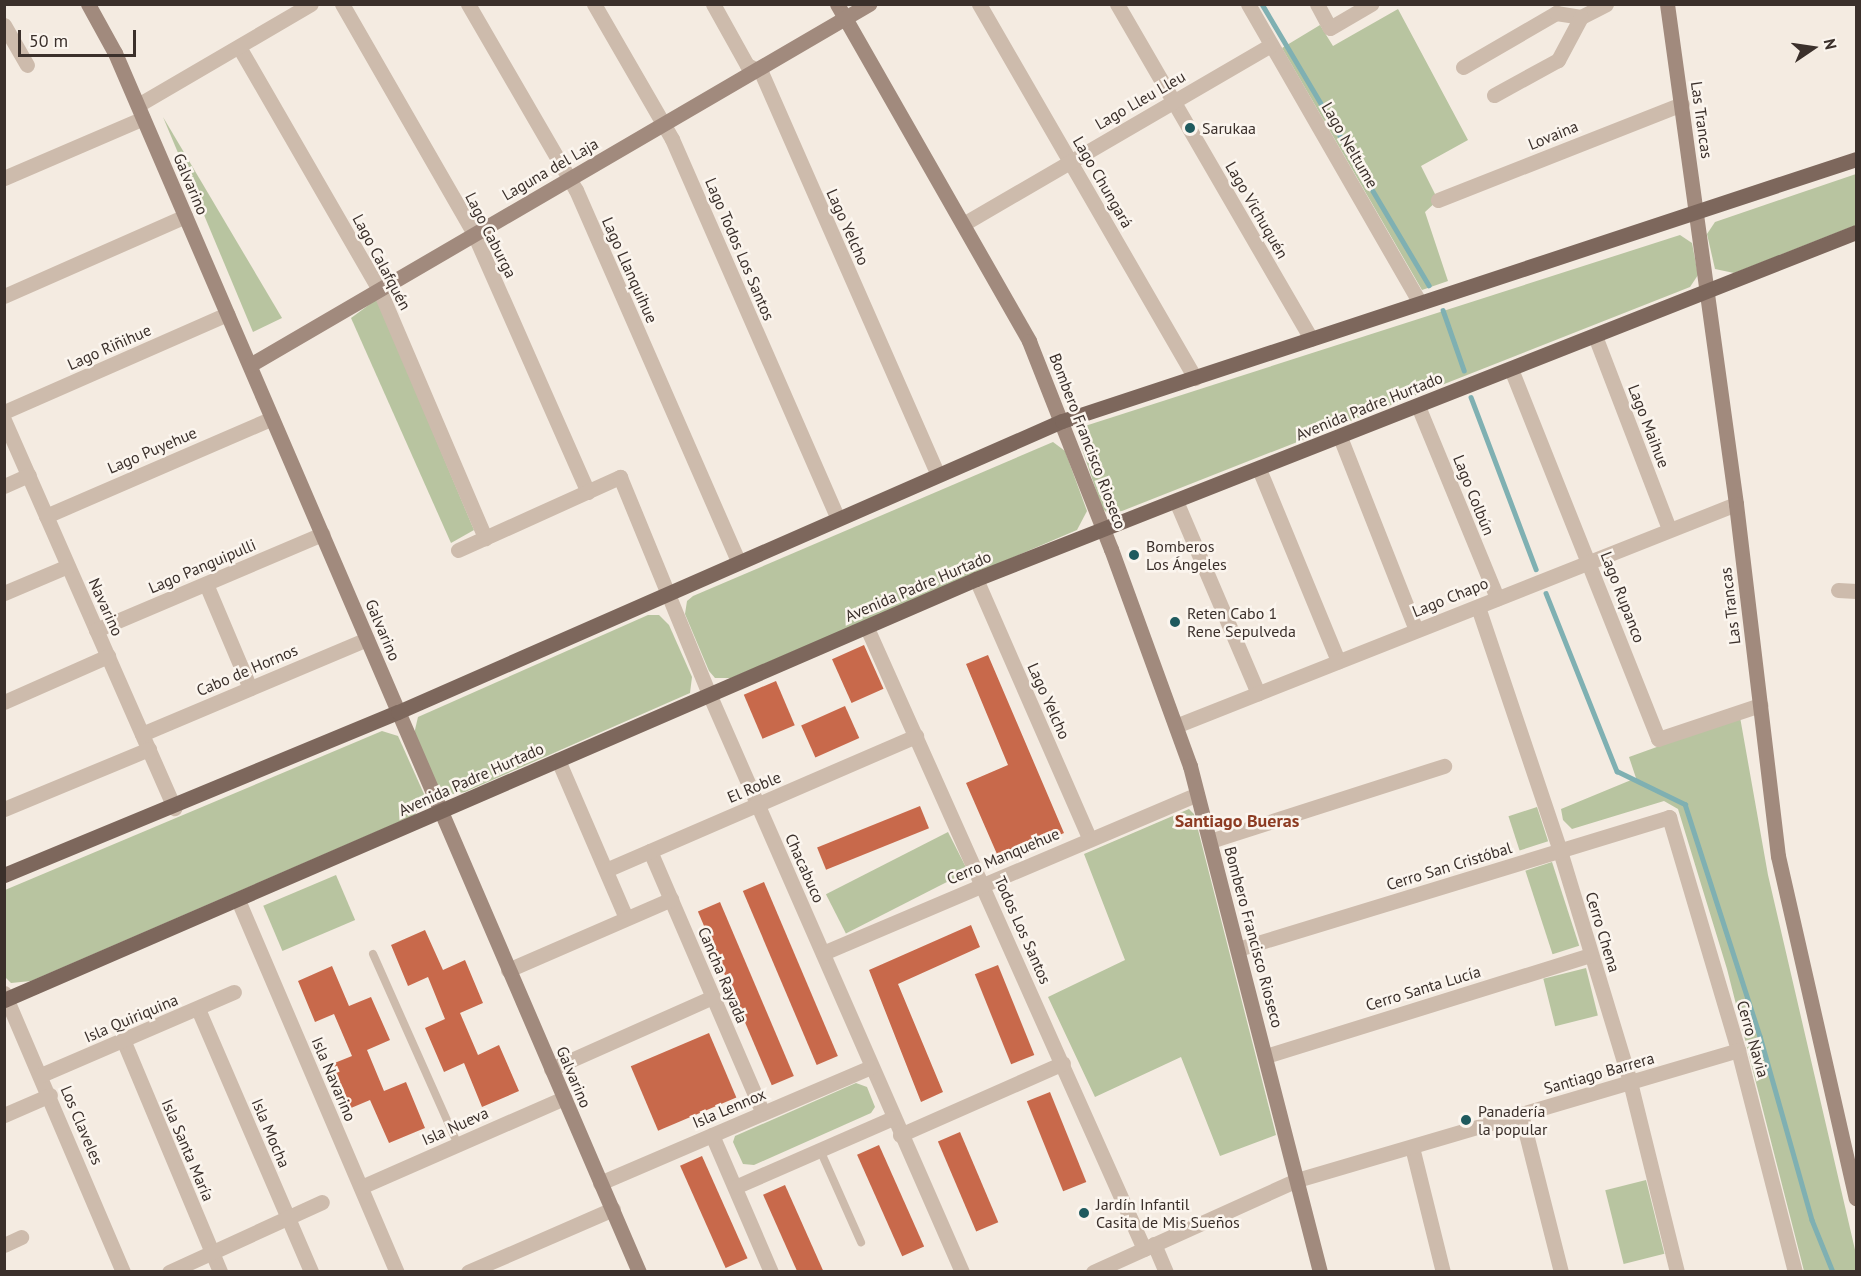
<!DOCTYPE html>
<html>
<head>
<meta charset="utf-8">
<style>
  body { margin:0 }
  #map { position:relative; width:1861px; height:1276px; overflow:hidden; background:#f4ebe1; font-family:"PT Sans",sans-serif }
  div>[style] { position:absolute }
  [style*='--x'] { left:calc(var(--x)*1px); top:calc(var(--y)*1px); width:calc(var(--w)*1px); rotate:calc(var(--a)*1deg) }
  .green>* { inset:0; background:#b8c4a0; transform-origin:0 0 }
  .stream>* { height:4.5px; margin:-2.25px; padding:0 2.25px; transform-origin:2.25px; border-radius:2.25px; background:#7fb0b2 }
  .building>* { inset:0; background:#c8694b; transform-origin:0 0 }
  .lane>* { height:8px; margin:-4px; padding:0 4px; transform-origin:4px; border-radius:4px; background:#cdbbac }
  .street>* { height:15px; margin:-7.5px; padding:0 7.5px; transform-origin:7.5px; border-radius:7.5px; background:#cdbbac }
  .secondary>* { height:15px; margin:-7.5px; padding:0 7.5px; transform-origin:7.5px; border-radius:7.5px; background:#a18a7d }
  .primary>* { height:15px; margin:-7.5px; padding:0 7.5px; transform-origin:7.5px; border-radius:7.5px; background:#7d675c }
  .dots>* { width:16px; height:16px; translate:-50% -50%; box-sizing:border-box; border:3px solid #fbf5ee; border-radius:50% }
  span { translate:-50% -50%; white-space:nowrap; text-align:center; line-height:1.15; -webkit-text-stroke:5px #fbf5ee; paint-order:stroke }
  .street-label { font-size:16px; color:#3b302b }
  .poi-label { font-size:16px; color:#3b302b }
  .left { translate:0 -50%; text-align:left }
  .neighbourhood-label { font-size:18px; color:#8c3b22; font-weight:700 }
  .frame { position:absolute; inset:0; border:6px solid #3b302b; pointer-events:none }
  .north { position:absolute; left:1783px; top:18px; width:60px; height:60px; -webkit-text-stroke:4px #fbf5ee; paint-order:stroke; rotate:77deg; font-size:16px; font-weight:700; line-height:24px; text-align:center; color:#3b302b }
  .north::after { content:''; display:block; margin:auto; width:21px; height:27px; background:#3b302b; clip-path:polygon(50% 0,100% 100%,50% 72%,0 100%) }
  .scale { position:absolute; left:18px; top:30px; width:118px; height:27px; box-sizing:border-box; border:3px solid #3b302b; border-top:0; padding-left:8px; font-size:18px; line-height:21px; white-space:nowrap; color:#3b302b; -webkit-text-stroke:4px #fbf5ee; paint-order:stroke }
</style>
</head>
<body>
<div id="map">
  <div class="green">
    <div style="clip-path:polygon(1398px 9px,1468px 140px,1421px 166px,1438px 200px,1425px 212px,1448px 281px,1422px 290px,1282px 48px,1320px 25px,1333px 46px)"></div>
    <div style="clip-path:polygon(163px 117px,282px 318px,253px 332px)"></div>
    <div style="clip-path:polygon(1856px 174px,1856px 225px,1734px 273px,1715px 269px,1707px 234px,1715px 222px)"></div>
    <div style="clip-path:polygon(1680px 235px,1692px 243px,1698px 275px,1690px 287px,1122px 511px,1107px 513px,1102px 508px,1079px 440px,1085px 426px)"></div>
    <div style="clip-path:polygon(377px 299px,474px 530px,451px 543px,351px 318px)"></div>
    <div style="clip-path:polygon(1053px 442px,1065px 451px,1087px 511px,1077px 530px,731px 678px,715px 678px,709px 671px,685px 614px,687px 601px,693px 596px)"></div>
    <div style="clip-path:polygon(648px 615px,659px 615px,669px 625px,692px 677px,690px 693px,465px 792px,447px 795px,440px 791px,414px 734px,418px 717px)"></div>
    <div style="clip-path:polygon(1740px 717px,1768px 875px,1856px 1254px,1856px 1271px,1804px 1271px,1727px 969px,1678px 809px,1664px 801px,1572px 829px,1563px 820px,1561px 809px,1636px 778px,1629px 757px)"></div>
    <div style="clip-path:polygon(382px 731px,398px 736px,424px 794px,415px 815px,31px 981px,11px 983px,5px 977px,5px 890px)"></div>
    <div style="left:1537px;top:807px;width:36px;height:30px;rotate:72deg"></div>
    <div style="clip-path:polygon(1189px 809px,1194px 814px,1276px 1135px,1220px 1156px,1181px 1057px,1095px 1097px,1048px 997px,1125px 960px,1084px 854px)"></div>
    <div style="left:948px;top:832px;width:44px;height:137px;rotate:63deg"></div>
    <div style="left:1552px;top:862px;width:88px;height:28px;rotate:72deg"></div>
    <div style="left:336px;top:875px;width:49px;height:79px;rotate:67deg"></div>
    <div style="left:1586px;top:968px;width:49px;height:44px;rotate:76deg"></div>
    <div style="clip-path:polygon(856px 1083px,867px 1087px,875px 1107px,871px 1113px,754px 1165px,743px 1164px,733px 1142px,735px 1136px)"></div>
    <div style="left:1646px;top:1180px;width:76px;height:42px;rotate:76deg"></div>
  </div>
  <div class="stream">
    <div style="--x:1262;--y:4;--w:327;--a:59.3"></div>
    <div style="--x:1443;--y:310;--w:64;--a:70.7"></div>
    <div style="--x:1471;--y:397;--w:184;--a:69.3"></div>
    <div style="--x:1546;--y:593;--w:192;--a:68.3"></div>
    <div style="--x:1617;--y:771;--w:76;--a:25.9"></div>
    <div style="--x:1685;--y:804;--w:244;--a:72.1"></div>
    <div style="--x:1760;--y:1036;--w:191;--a:74.2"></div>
    <div style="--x:1812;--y:1220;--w:56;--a:68"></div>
  </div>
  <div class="building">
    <div style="left:864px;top:645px;width:48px;height:35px;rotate:66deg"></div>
    <div style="clip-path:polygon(988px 655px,1064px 833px,1000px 861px,966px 783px,1008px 765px,966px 664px)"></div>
    <div style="left:776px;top:681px;width:48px;height:35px;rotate:67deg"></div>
    <div style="left:845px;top:706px;width:35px;height:48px;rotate:66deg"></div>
    <div style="left:920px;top:806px;width:24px;height:111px;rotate:68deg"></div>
    <div style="left:764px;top:882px;width:189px;height:23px;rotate:67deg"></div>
    <div style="left:720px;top:902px;width:189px;height:24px;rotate:67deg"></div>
    <div style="clip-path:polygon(971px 925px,980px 947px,898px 984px,943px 1092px,921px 1102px,869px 970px)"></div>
    <div style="clip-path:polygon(425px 930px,443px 970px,465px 960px,483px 1003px,460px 1013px,478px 1055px,499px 1045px,519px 1091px,482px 1107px,464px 1063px,444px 1072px,425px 1028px,445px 1019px,428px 977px,408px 986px,391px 945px)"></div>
    <div style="left:998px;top:965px;width:97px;height:25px;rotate:68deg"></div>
    <div style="clip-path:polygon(332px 966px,349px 1006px,371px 997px,390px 1040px,367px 1050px,384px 1091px,406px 1082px,425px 1128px,389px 1143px,370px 1100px,351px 1108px,332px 1064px,352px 1056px,334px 1014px,315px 1022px,298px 981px)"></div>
    <div style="left:709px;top:1033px;width:70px;height:85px;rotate:67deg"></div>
    <div style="left:1050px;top:1092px;width:97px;height:25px;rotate:68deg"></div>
    <div style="left:960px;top:1132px;width:98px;height:24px;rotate:67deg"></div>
    <div style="left:879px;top:1145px;width:111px;height:24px;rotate:66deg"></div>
    <div style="left:702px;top:1156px;width:112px;height:24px;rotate:66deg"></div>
    <div style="left:785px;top:1185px;width:95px;height:24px;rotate:66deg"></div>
  </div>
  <div class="lane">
    <div style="--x:373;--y:954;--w:209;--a:66"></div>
    <div style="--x:820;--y:1150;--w:101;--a:66"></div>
  </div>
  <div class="street">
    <div style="--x:342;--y:4;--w:265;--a:60.1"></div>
    <div style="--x:474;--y:234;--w:282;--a:66.2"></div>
    <div style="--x:468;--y:4;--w:215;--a:59.9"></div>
    <div style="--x:576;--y:190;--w:405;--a:66.4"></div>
    <div style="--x:594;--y:4;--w:156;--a:60"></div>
    <div style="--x:672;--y:139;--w:412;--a:66.4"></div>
    <div style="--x:713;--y:4;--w:70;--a:60.9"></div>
    <div style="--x:747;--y:65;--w:16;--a:27"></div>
    <div style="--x:761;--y:72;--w:438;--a:66.3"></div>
    <div style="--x:979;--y:4;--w:432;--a:60"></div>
    <div style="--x:1117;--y:4;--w:387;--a:59.9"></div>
    <div style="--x:1248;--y:4;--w:345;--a:60.1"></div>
    <div style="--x:1317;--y:4;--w:27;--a:62"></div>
    <div style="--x:1330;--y:28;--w:48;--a:-30.3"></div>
    <div style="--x:1581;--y:17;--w:28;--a:-27"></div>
    <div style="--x:4;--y:25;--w:46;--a:60.1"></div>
    <div style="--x:239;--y:47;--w:280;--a:60"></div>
    <div style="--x:379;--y:289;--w:271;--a:66.9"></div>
    <div style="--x:1463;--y:67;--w:108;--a:-30.1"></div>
    <div style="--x:1556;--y:13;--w:25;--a:9"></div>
    <div style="--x:1581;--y:17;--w:49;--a:118.1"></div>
    <div style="--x:1558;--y:60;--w:73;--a:151.3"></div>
    <div style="--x:138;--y:105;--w:200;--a:-30.3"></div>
    <div style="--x:4;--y:178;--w:151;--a:-23.3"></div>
    <div style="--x:1438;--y:200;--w:262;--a:-21.5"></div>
    <div style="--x:965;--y:223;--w:354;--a:-30.2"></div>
    <div style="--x:4;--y:296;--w:198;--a:-23.8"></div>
    <div style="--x:1595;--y:336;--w:207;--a:69"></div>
    <div style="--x:1511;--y:369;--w:398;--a:68.3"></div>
    <div style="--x:1658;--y:739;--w:108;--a:-18.4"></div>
    <div style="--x:1418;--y:406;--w:208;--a:67.6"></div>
    <div style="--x:4;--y:412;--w:244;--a:-23.7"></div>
    <div style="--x:4;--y:420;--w:424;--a:66.3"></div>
    <div style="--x:1340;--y:437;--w:207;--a:68.5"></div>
    <div style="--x:1259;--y:469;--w:208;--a:67.6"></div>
    <div style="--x:4;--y:486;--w:27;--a:-24"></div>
    <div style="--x:1176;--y:501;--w:209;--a:66.9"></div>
    <div style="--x:46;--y:516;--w:246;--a:-23.4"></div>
    <div style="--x:458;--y:550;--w:178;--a:-24.3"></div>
    <div style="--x:620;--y:477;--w:237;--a:67.7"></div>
    <div style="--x:710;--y:696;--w:629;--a:66.37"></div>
    <div style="--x:976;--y:579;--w:283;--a:66.4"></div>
    <div style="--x:206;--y:584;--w:113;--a:67.1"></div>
    <div style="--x:1838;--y:590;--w:18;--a:3"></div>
    <div style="--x:4;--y:593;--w:69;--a:-22.9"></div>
    <div style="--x:1478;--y:607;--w:257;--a:71.4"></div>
    <div style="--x:1560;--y:851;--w:241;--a:73.1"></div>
    <div style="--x:1630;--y:1082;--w:196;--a:76.1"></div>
    <div style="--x:867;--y:628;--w:680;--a:65.96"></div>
    <div style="--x:96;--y:630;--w:246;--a:-23"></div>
    <div style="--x:4;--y:702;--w:114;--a:-23.9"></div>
    <div style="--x:1178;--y:725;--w:600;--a:-21.61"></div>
    <div style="--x:142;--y:734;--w:244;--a:-22.9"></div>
    <div style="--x:558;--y:760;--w:172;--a:66.7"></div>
    <div style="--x:4;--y:809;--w:157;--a:-22.5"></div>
    <div style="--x:1210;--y:841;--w:246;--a:-17.8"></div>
    <div style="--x:650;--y:851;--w:285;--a:66.7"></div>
    <div style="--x:606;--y:870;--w:338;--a:-23.4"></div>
    <div style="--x:238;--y:900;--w:405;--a:66.9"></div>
    <div style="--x:1238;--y:949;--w:451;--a:-17"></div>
    <div style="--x:1669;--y:817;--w:243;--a:73.5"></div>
    <div style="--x:1738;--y:1050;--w:229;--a:75.6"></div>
    <div style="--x:823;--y:953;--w:406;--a:-23"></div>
    <div style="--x:508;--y:970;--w:178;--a:-23.5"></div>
    <div style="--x:4;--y:993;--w:303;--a:66.9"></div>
    <div style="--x:198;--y:1009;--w:286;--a:66.7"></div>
    <div style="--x:124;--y:1042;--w:249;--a:67.3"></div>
    <div style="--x:1266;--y:1056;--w:340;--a:-17.3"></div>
    <div style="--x:551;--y:1069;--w:177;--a:-24"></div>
    <div style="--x:41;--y:1075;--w:210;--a:-23.3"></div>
    <div style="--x:1521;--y:1114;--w:163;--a:75.8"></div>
    <div style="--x:4;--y:1115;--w:50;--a:-23.5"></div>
    <div style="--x:712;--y:1135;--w:149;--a:66.7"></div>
    <div style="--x:900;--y:1135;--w:178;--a:-23.8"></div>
    <div style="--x:1412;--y:1147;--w:129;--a:76.1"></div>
    <div style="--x:600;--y:1183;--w:295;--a:-23.2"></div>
    <div style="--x:361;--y:1187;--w:222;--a:-23.7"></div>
    <div style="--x:735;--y:1187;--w:172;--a:-23.6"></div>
    <div style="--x:1154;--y:1244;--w:30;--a:67"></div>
    <div style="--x:4;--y:1245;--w:19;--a:-25"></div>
    <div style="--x:169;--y:1272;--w:168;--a:-24.6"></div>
    <div style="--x:468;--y:1272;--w:158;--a:-23.5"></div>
    <div style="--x:1093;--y:1272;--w:224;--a:-24.3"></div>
    <div style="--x:1297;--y:1180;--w:460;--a:-16.4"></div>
  </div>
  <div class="secondary">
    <div style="--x:88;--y:4;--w:56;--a:61.1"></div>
    <div style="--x:115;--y:53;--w:1327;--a:66.74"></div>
    <div style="--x:837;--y:4;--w:388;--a:60.3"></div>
    <div style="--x:1029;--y:341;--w:224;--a:68.5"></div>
    <div style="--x:1111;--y:549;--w:231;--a:70"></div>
    <div style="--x:1190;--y:766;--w:522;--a:75.59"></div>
    <div style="--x:1667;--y:4;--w:505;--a:82.14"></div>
    <div style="--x:1736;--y:504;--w:354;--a:83.2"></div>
    <div style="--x:1778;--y:856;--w:351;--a:77.2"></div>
    <div style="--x:250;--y:365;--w:717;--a:-30.25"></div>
  </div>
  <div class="primary">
    <div style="--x:4;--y:875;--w:426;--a:-22.5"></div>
    <div style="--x:398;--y:712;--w:725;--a:-23.67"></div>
    <div style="--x:1062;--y:421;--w:836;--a:-18.26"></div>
    <div style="--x:4;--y:1000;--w:1059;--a:-23.42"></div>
    <div style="--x:976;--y:579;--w:946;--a:-21.52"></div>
  </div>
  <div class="dots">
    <div style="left:1190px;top:128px;background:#1f5a5e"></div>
    <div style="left:1134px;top:555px;background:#1f5a5e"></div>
    <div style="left:1175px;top:622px;background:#1f5a5e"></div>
    <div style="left:1466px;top:1120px;background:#1f5a5e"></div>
    <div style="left:1084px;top:1213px;background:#1f5a5e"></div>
  </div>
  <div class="street-label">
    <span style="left:1140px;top:100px;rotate:-30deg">Lago Lleu Lleu</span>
    <span style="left:1702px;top:120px;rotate:82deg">Las Trancas</span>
    <span style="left:1553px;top:135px;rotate:-22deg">Lovaina</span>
    <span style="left:1350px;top:145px;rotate:60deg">Lago Neltume</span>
    <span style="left:550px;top:169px;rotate:-30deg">Laguna del Laja</span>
    <span style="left:1103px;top:182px;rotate:60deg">Lago Chungará</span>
    <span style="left:191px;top:184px;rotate:67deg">Galvarino</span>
    <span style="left:1257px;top:210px;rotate:60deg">Lago Vichuquén</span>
    <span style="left:848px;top:227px;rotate:66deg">Lago Yelcho</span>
    <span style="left:491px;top:235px;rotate:63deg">Lago Caburga</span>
    <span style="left:740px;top:249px;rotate:67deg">Lago Todos Los Santos</span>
    <span style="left:382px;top:262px;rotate:62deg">Lago Calafquén</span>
    <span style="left:630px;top:270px;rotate:66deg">Lago Llanquihue</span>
    <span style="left:109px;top:347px;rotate:-24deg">Lago Riñihue</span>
    <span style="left:1369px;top:406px;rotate:-22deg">Avenida Padre Hurtado</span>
    <span style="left:1649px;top:426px;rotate:69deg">Lago Maihue</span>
    <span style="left:1088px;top:441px;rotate:69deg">Bombero Francisco Rioseco</span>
    <span style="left:152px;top:450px;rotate:-23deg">Lago Puyehue</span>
    <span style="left:1474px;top:495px;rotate:68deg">Lago Colbún</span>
    <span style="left:202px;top:566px;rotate:-23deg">Lago Panguipulli</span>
    <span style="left:918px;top:586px;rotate:-23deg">Avenida Padre Hurtado</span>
    <span style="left:1450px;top:597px;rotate:-22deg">Lago Chapo</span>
    <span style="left:1623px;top:597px;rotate:69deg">Lago Rupanco</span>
    <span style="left:1730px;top:606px;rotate:-97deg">Las Trancas</span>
    <span style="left:106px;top:607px;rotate:66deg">Navarino</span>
    <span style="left:383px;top:630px;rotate:67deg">Galvarino</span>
    <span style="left:247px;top:670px;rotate:-23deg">Cabo de Hornos</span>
    <span style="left:1049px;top:701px;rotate:66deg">Lago Yelcho</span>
    <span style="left:471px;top:779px;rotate:-24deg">Avenida Padre Hurtado</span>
    <span style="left:754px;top:787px;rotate:-23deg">El Roble</span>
    <span style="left:1003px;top:856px;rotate:-23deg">Cerro Manquehue</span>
    <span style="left:1449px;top:866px;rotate:-17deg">Cerro San Cristóbal</span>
    <span style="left:805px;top:868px;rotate:66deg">Chacabuco</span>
    <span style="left:1023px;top:930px;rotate:66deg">Todos Los Santos</span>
    <span style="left:1603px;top:932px;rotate:73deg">Cerro Chena</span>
    <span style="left:1254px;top:937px;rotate:75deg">Bombero Francisco Rioseco</span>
    <span style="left:723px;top:975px;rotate:67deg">Cancha Rayada</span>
    <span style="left:1423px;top:988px;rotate:-17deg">Cerro Santa Lucía</span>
    <span style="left:131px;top:1018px;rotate:-23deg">Isla Quiriquina</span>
    <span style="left:1753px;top:1039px;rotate:74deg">Cerro Navia</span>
    <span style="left:1599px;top:1073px;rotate:-16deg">Santiago Barrera</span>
    <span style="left:574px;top:1077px;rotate:67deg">Galvarino</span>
    <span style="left:334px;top:1079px;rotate:67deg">Isla Navarino</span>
    <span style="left:729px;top:1108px;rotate:-23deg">Isla Lennox</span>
    <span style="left:82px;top:1125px;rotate:67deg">Los Claveles</span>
    <span style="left:455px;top:1126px;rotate:-24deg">Isla Nueva</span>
    <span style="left:271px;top:1133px;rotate:67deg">Isla Mocha</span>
    <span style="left:188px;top:1150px;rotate:67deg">Isla Santa María</span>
  </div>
  <div class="poi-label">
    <span class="left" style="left:1202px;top:128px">Sarukaa</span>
    <span class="left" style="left:1146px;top:555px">Bomberos<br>Los Ángeles</span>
    <span class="left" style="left:1187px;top:622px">Reten Cabo 1<br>Rene Sepulveda</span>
    <span class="left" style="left:1478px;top:1120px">Panadería<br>la popular</span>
    <span class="left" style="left:1096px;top:1213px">Jardín Infantil<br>Casita de Mis Sueños</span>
  </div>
  <div class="neighbourhood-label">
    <span style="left:1237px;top:821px">Santiago Bueras</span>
  </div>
  <div class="frame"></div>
  <div class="north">N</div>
  <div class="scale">50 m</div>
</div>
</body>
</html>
